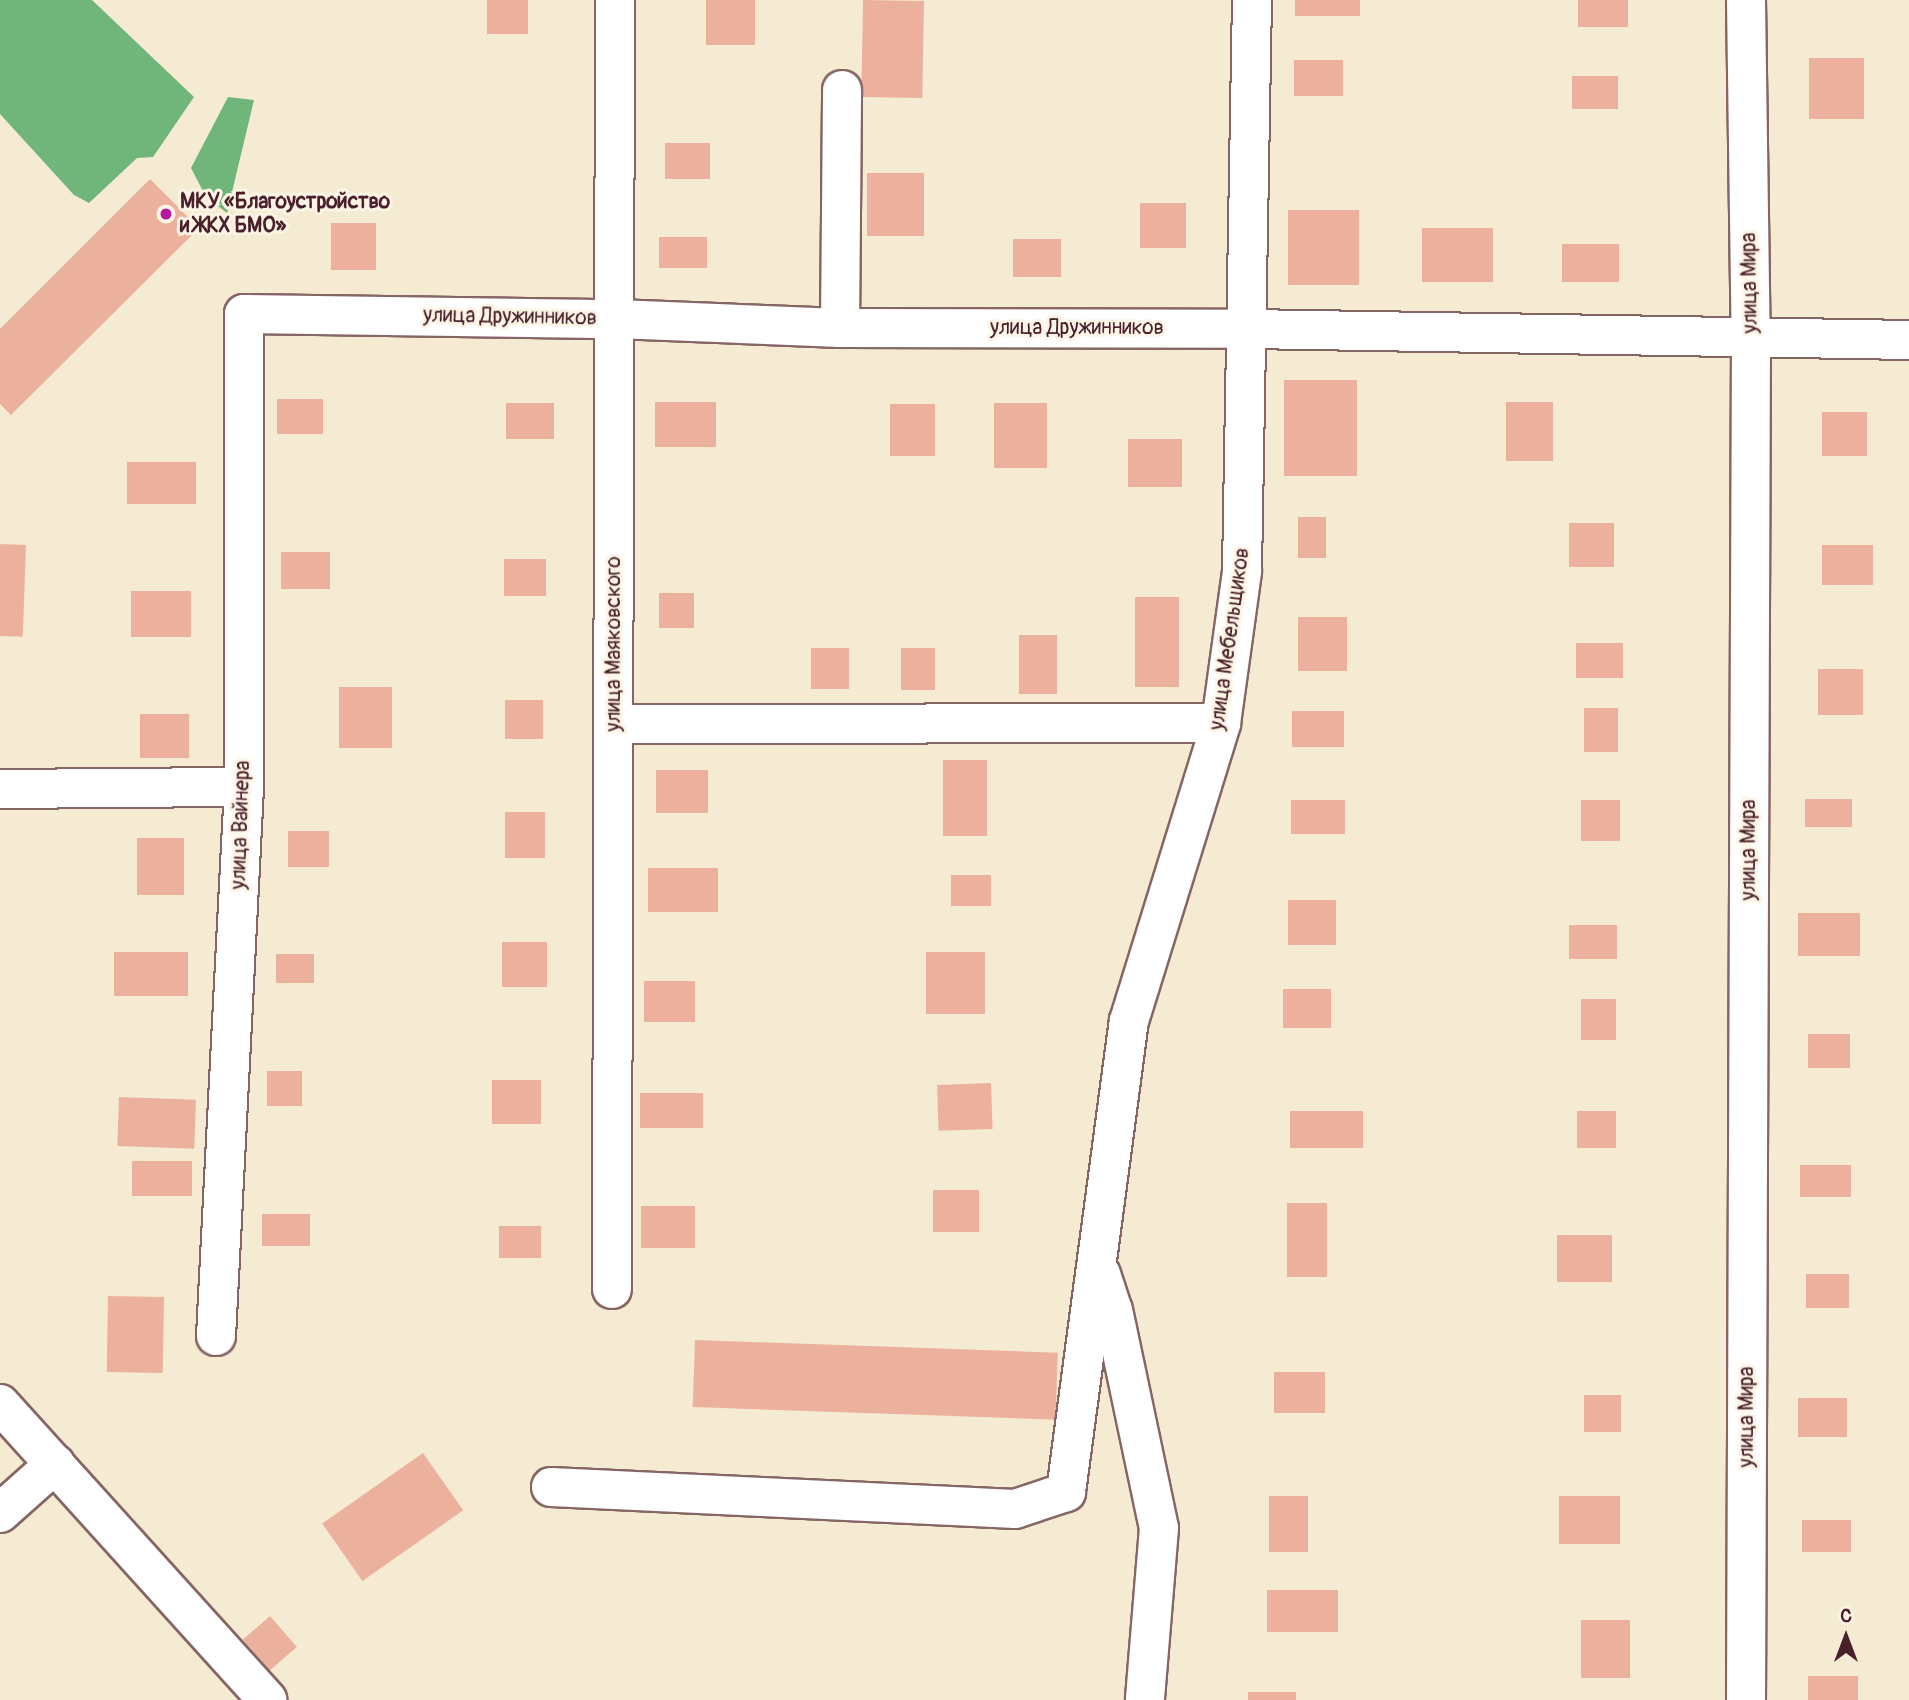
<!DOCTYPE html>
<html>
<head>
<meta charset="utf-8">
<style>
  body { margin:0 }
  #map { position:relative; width:1909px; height:1700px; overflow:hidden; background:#f5ebd2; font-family:Pangolin,sans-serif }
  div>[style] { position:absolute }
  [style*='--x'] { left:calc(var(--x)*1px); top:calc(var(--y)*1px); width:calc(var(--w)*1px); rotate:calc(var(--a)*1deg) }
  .forest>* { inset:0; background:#70b579 }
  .building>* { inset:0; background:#ecb19c; transform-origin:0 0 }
  .roads { filter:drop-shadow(2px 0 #866665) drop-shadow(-2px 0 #866665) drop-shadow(0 2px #866665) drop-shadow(0 -2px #866665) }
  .minor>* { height:38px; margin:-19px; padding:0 19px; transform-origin:19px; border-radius:19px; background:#fff }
  .major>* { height:38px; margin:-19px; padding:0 19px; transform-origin:19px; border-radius:19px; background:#fff }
  .dots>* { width:19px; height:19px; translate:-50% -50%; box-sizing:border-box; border:4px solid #fcf5e5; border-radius:50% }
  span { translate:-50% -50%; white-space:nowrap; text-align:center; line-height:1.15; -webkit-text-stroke:6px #fcf5e5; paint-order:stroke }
  .poi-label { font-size:21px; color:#4a1f2b; font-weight:700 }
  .left { translate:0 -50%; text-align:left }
  .street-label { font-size:21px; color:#4a1f2b }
  .north { position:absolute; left:1811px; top:1602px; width:70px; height:70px; -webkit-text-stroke:5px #fcf5e5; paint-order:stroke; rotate:0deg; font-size:19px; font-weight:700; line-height:28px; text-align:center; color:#4a1f2b }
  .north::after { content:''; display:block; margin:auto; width:24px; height:32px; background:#4a1f2b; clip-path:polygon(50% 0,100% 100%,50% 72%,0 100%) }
</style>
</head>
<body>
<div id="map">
  <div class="forest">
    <div style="clip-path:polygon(0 0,92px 0,194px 97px,153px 157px,137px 158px,89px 203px,74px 195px,0 114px)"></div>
    <div style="clip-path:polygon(228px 97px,254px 100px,227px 213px,206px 197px,191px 168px)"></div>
  </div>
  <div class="building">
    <div style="left:487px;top:0;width:41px;height:34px"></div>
    <div style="left:706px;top:0;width:49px;height:45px"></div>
    <div style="left:863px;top:0;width:61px;height:97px;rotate:1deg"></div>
    <div style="left:1295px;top:0;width:65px;height:16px"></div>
    <div style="left:1578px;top:0;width:50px;height:27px"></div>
    <div style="left:1809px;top:58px;width:55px;height:61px"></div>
    <div style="left:1294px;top:60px;width:49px;height:36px"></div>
    <div style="left:1572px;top:76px;width:46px;height:33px"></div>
    <div style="left:665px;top:143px;width:45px;height:36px"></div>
    <div style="left:867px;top:173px;width:57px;height:63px"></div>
    <div style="clip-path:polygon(150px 179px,199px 228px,11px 415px,0 404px,0 329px)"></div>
    <div style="left:1140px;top:203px;width:46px;height:45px"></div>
    <div style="left:1288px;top:210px;width:71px;height:75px"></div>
    <div style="left:331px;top:223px;width:45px;height:47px"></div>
    <div style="left:1422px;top:228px;width:71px;height:54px"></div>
    <div style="left:659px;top:237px;width:48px;height:31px"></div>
    <div style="left:1013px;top:239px;width:48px;height:38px"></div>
    <div style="left:1562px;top:244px;width:57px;height:38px"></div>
    <div style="left:1284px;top:380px;width:73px;height:96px"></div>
    <div style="left:277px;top:399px;width:46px;height:35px"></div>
    <div style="left:655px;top:402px;width:61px;height:45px"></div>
    <div style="left:1506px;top:402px;width:47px;height:59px"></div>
    <div style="left:506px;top:403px;width:48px;height:36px"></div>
    <div style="left:994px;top:403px;width:53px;height:65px"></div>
    <div style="left:890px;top:404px;width:45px;height:52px"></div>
    <div style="left:1822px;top:412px;width:45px;height:44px"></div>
    <div style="left:1128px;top:439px;width:54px;height:48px"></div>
    <div style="left:127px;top:462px;width:69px;height:42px"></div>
    <div style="left:1298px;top:517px;width:28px;height:41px"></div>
    <div style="left:1569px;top:523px;width:45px;height:44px"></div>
    <div style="left:0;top:544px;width:26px;height:92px;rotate:2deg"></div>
    <div style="left:1822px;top:545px;width:51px;height:40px"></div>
    <div style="left:281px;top:552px;width:49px;height:37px"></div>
    <div style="left:504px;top:559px;width:42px;height:37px"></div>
    <div style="left:131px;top:591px;width:60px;height:46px"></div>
    <div style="left:659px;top:593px;width:35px;height:35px"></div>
    <div style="left:1135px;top:597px;width:44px;height:90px"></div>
    <div style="left:1298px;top:617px;width:49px;height:54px"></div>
    <div style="left:1019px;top:635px;width:38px;height:59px"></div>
    <div style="left:1576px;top:643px;width:47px;height:35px"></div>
    <div style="left:811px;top:648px;width:38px;height:41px"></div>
    <div style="left:901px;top:648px;width:34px;height:42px"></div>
    <div style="left:1818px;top:669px;width:45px;height:46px"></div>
    <div style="left:339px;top:687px;width:53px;height:61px"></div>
    <div style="left:505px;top:700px;width:38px;height:39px"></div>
    <div style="left:1584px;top:708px;width:34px;height:44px"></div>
    <div style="left:1292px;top:711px;width:52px;height:36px"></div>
    <div style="left:140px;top:714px;width:49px;height:44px"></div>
    <div style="left:943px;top:760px;width:44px;height:76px"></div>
    <div style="left:656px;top:770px;width:52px;height:43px"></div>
    <div style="left:1805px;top:799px;width:47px;height:28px"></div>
    <div style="left:1291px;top:800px;width:54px;height:34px"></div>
    <div style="left:1581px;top:800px;width:39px;height:41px"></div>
    <div style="left:505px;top:812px;width:40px;height:46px"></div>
    <div style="left:288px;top:831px;width:41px;height:36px"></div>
    <div style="left:137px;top:838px;width:47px;height:57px"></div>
    <div style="left:648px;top:868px;width:70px;height:44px"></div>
    <div style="left:951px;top:875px;width:40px;height:31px"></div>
    <div style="left:1288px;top:900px;width:48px;height:45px"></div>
    <div style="left:1798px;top:913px;width:62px;height:43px"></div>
    <div style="left:1569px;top:925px;width:48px;height:34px"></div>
    <div style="left:502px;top:942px;width:45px;height:45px"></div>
    <div style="left:114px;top:952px;width:74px;height:44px"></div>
    <div style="left:926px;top:952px;width:59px;height:62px"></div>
    <div style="left:276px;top:954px;width:38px;height:29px"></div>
    <div style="left:644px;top:981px;width:51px;height:41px"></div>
    <div style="left:1283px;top:989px;width:48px;height:39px"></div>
    <div style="left:1581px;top:999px;width:35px;height:41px"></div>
    <div style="left:1808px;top:1034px;width:42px;height:34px"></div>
    <div style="left:267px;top:1071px;width:35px;height:35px"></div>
    <div style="left:492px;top:1080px;width:49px;height:44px"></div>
    <div style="left:991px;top:1083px;width:46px;height:54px;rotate:88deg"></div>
    <div style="left:640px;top:1093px;width:63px;height:35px"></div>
    <div style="left:119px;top:1097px;width:77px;height:49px;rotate:2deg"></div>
    <div style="left:1290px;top:1111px;width:73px;height:37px"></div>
    <div style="left:1577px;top:1111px;width:39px;height:37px"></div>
    <div style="left:132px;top:1161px;width:60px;height:35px"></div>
    <div style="left:1800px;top:1165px;width:51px;height:32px"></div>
    <div style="left:933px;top:1190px;width:46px;height:42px"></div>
    <div style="left:1287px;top:1203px;width:40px;height:74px"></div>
    <div style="left:641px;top:1206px;width:54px;height:42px"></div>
    <div style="left:262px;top:1214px;width:48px;height:32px"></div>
    <div style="left:499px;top:1226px;width:42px;height:32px"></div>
    <div style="left:1557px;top:1235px;width:55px;height:47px"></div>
    <div style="left:1806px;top:1274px;width:43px;height:34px"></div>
    <div style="left:108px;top:1296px;width:56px;height:76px;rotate:1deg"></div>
    <div style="left:695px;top:1340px;width:363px;height:67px;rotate:2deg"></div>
    <div style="left:1274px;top:1372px;width:51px;height:41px"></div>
    <div style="left:1584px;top:1395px;width:37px;height:37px"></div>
    <div style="left:1798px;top:1398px;width:49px;height:39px"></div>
    <div style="left:423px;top:1453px;width:70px;height:123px;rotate:55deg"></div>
    <div style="left:1269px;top:1496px;width:39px;height:56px"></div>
    <div style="left:1559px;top:1496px;width:61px;height:48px"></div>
    <div style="left:1802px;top:1520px;width:49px;height:32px"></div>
    <div style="left:1267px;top:1590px;width:71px;height:42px"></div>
    <div style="left:270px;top:1616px;width:41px;height:36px;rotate:49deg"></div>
    <div style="left:1581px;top:1620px;width:49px;height:58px"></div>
    <div style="left:1808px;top:1676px;width:50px;height:24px"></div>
    <div style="left:1248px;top:1692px;width:48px;height:8px"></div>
  </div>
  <div class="roads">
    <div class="minor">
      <div style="--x:1746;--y:0;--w:340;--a:89.2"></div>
      <div style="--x:1751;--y:340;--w:1360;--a:90.21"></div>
      <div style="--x:840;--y:328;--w:238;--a:-89.5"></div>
      <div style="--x:614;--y:724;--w:607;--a:-0.09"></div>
      <div style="--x:0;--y:789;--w:244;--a:-0.5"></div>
      <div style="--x:1101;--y:1274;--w:38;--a:72"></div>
      <div style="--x:1113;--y:1310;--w:223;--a:78.1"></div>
      <div style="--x:1159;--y:1528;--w:173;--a:94.7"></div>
      <div style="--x:612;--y:1289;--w:1289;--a:-89.87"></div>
      <div style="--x:216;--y:1336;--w:550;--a:-87.08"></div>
      <div style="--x:244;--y:787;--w:473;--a:-90"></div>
      <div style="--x:244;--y:314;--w:372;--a:0.8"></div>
      <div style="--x:616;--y:319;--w:224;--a:2.3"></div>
      <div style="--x:840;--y:328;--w:408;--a:0.1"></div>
      <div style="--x:1248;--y:329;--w:661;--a:0.95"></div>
      <div style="--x:551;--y:1487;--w:465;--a:2.7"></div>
      <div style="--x:1015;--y:1509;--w:54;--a:-18.4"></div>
      <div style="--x:1066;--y:1492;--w:475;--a:-82.4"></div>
      <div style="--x:1129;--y:1021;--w:312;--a:-72.8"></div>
      <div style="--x:1221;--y:723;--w:153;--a:-82.1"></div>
      <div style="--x:1242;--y:571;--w:571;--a:-89"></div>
      <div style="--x:0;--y:1513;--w:74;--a:-41.7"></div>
    </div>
    <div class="major">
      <div style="--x:0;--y:1404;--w:399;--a:47.9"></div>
    </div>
  </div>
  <div class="dots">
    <div style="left:166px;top:214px;background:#b5179e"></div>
  </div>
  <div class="poi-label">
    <span class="left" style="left:180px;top:214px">МКУ «Благоустройство<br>и ЖКХ БМО»</span>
  </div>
  <div class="street-label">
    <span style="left:1750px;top:283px;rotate:-91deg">улица Мира</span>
    <span style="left:510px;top:317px;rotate:1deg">улица Дружинников</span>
    <span style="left:1077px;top:328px">улица Дружинников</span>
    <span style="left:1230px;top:639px;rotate:-82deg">улица Мебельщиков</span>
    <span style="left:614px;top:644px;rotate:-90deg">улица Маяковского</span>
    <span style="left:241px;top:825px;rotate:-88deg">улица Вайнера</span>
    <span style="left:1749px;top:850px;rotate:-90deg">улица Мира</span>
    <span style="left:1747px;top:1417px;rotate:-90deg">улица Мира</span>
  </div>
  <div class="north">С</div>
</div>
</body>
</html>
